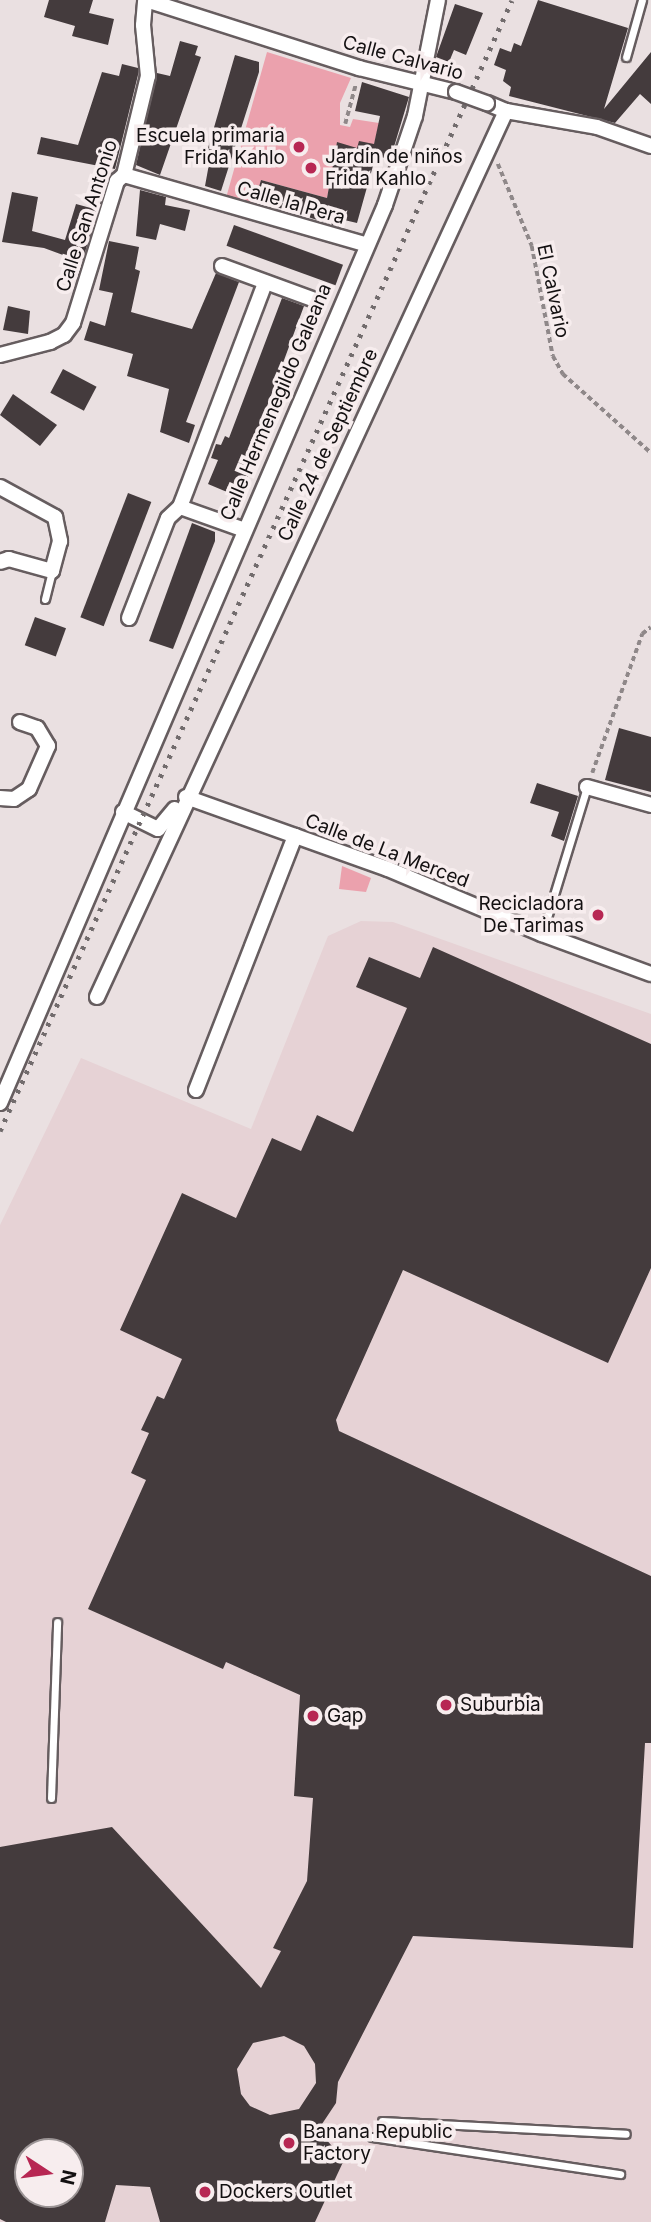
<!DOCTYPE html>
<html>
<head>
<meta charset="utf-8">
<style>
  body { margin:0 }
  #map { position:relative; width:651px; height:2222px; overflow:hidden; background:#eae0e1; font-family:Inter,sans-serif }
  div>[style] { position:absolute }
  [style*='--x'] { left:calc(var(--x)*1px); top:calc(var(--y)*1px); width:calc(var(--w)*1px); rotate:calc(var(--a)*1deg) }
  .built>* { inset:0; background:#e6d2d5 }
  .green>* { inset:0; background:#eba1ad }
  .building>* { inset:0; background:#443b3d; transform-origin:0 0 }
  .path>* { height:3.5px; margin-top:-1.75px; transform-origin:0; background:repeating-linear-gradient(90deg,#8f8889 0 5px,transparent 0 8.5px) }
  .roads { filter:drop-shadow(2px 0 #665d5f) drop-shadow(-2px 0 #665d5f) drop-shadow(0 2px #665d5f) drop-shadow(0 -2px #665d5f) }
  .service>* { height:7px; margin:-3.5px; padding:0 3.5px; transform-origin:3.5px; border-radius:3.5px; background:#fff }
  .minor>* { height:14px; margin:-7px; padding:0 7px; transform-origin:7px; border-radius:7px; background:#fff }
  .rail>* { height:5px; margin-top:-2.5px; transform-origin:0; background:repeating-linear-gradient(90deg,#726c6d 0 3.5px,transparent 0 10.5px) }
  .bridges { filter:drop-shadow(2px 0 #665d5f) drop-shadow(-2px 0 #665d5f) drop-shadow(0 2px #665d5f) drop-shadow(0 -2px #665d5f) }
  .minor-bridge>* { height:14px; margin:-7px; padding:0 7px; transform-origin:7px; border-radius:7px; background:#fff }
  .dots>* { width:19px; height:19px; translate:-50% -50%; box-sizing:border-box; border:4px solid #f7edee; border-radius:50% }
  span { translate:-50% -50%; white-space:nowrap; text-align:center; line-height:1.15; -webkit-text-stroke:7px #f7edee; paint-order:stroke }
  .street-label { font-size:19px; color:#131011 }
  .poi-label { font-size:19px; color:#131011 }
  .right { translate:-100% -50%; text-align:right }
  .left { translate:0 -50%; text-align:left }
  .north { position:absolute; left:14px; top:2138px; width:70px; height:70px; box-sizing:border-box; background:#f7edee; border:2px solid #9c9596; border-radius:50%; rotate:103deg; font-size:19px; font-weight:700; line-height:28px; text-align:center; color:#131011 }
  .north::after { content:''; display:block; margin:auto; width:24px; height:32px; background:#b72753; clip-path:polygon(50% 0,100% 100%,50% 72%,0 100%) }
</style>
</head>
<body>
<div id="map">
  <div class="built">
    <div style="clip-path:polygon(evenodd,361px 921px,393px 922px,651px 1014px,651px 2222px,0 2222px,0 1225px,81px 1058px,251px 1129px,328px 936px,361px 921px,28px 2152px,70px 2152px,70px 2194px,28px 2194px,28px 2152px)"></div>
  </div>
  <div class="green">
    <div style="clip-path:polygon(267px 52px,351px 78px,340px 103px,340px 125px,350px 127px,353px 119px,379px 123px,372px 154px,337px 143px,327px 198px,261px 180px,253px 207px,226px 198px)"></div>
    <div style="clip-path:polygon(342px 866px,371px 878px,366px 892px,339px 889px)"></div>
  </div>
  <div class="building">
    <div style="clip-path:polygon(49px 0,93px 0,89px 13px,114px 19px,108px 45px,72px 36px,75px 26px,44px 17px)"></div>
    <div style="clip-path:polygon(538px 0,628px 28px,604px 109px,651px 52px,651px 104px,640px 94px,615px 123px,509px 96px,511px 87px,503px 81px,506px 70px,494px 65px,500px 48px,511px 52px,514px 43px,521px 46px)"></div>
    <div style="clip-path:polygon(455px 4px,483px 13px,466px 55px,454px 50px,449px 62px,436px 57px)"></div>
    <div style="clip-path:polygon(180px 41px,198px 46px,195px 55px,201px 57px,160px 175px,136px 165px,157px 73px,170px 76px)"></div>
    <div style="clip-path:polygon(235px 55px,259px 62px,259px 72px,221px 191px,205px 186px,209px 164px,204px 162px)"></div>
    <div style="clip-path:polygon(122px 64px,138px 68px,138px 75px,115px 169px,37px 154px,41px 137px,78px 145px,102px 72px,119px 76px)"></div>
    <div style="clip-path:polygon(362px 82px,409px 97px,390px 160px,376px 155px,357px 223px,340px 219px,339px 227px,255px 200px,261px 180px,327px 198px,337px 142px,357px 148px,359px 141px,374px 144px,380px 116px,355px 111px)"></div>
    <div style="clip-path:polygon(140px 190px,166px 197px,165px 205px,190px 210px,185px 231px,160px 224px,156px 240px,136px 236px)"></div>
    <div style="clip-path:polygon(12px 192px,38px 197px,32px 231px,65px 240px,76px 204px,98px 210px,82px 262px,44px 248px,2px 242px)"></div>
    <div style="left:234px;top:225px;width:116px;height:22px;rotate:20deg"></div>
    <div style="clip-path:polygon(109px 241px,139px 247px,135px 269px,140px 271px,131px 312px,192px 329px,216px 273px,239px 282px,186px 422px,195px 425px,189px 443px,160px 432px,169px 389px,127px 376px,133px 354px,84px 340px,90px 321px,105px 326px,113px 293px,99px 290px)"></div>
    <div style="clip-path:polygon(282px 298px,304px 306px,245px 466px,243px 474px,248px 475px,243px 491px,228px 488px,227px 492px,208px 484px,218px 460px,211px 458px,216px 444px,221px 445px,225px 436px,229px 438px)"></div>
    <div style="clip-path:polygon(8px 306px,30px 311px,28px 334px,3px 330px)"></div>
    <div style="left:63px;top:369px;width:38px;height:27px;rotate:28deg"></div>
    <div style="clip-path:polygon(13px 394px,57px 425px,40px 446px,0 415px)"></div>
    <div style="left:128px;top:493px;width:25px;height:133px;rotate:21deg"></div>
    <div style="clip-path:polygon(192px 523px,215px 532px,215px 541px,173px 649px,149px 641px)"></div>
    <div style="left:35px;top:617px;width:33px;height:30px;rotate:20deg"></div>
    <div style="clip-path:polygon(619px 728px,651px 737px,651px 792px,605px 780px)"></div>
    <div style="clip-path:polygon(537px 783px,578px 796px,564px 841px,551px 836px,559px 812px,530px 803px)"></div>
    <div style="clip-path:polygon(evenodd,433px 947px,651px 1044px,651px 1268px,608px 1363px,403px 1270px,336px 1420px,339px 1431px,651px 1576px,651px 1743px,645px 1743px,633px 1948px,413px 1936px,338px 2082px,336px 2103px,318px 2130px,344px 2160px,315px 2222px,160px 2222px,150px 2187px,116px 2185px,105px 2222px,6px 2222px,0 2219px,0 1847px,112px 1827px,261px 1988px,281px 1951px,273px 1948px,307px 1881px,313px 1798px,294px 1796px,300px 1695px,226px 1662px,223px 1669px,88px 1609px,146px 1480px,131px 1473px,149px 1433px,141px 1430px,157px 1396px,164px 1399px,182px 1359px,120px 1330px,182px 1193px,236px 1218px,272px 1138px,301px 1151px,317px 1115px,353px 1132px,407px 1008px,356px 987px,369px 957px,420px 978px,433px 947px,284px 2036px,304px 2046px,315px 2064px,316px 2083px,299px 2109px,270px 2115px,250px 2106px,241px 2094px,237px 2069px,253px 2043px,284px 2036px,433px 947px,28px 2152px,70px 2152px,70px 2194px,28px 2194px,28px 2152px)"></div>
  </div>
  <div class="path">
    <div style="--x:345;--y:124;--w:42;--a:-75"></div>
    <div style="--x:498;--y:164;--w:89;--a:67.5"></div>
    <div style="--x:532;--y:246;--w:112;--a:79.2"></div>
    <div style="--x:553;--y:356;--w:21;--a:61"></div>
    <div style="--x:563;--y:374;--w:118;--a:41.9"></div>
    <div style="--x:592;--y:773;--w:148;--a:-70.2"></div>
    <div style="--x:642;--y:634;--w:11;--a:-38"></div>
  </div>
  <div class="roads">
    <div class="service">
      <div style="--x:626;--y:57;--w:59;--a:-74.3"></div>
      <div style="--x:45;--y:599;--w:29;--a:-76"></div>
      <div style="--x:542;--y:934;--w:154;--a:-73"></div>
      <div style="--x:51;--y:1798;--w:176;--a:-88"></div>
      <div style="--x:382;--y:2121;--w:244;--a:3"></div>
      <div style="--x:372;--y:2137;--w:251;--a:8.5"></div>
    </div>
    <div class="minor">
      <div style="--x:146;--y:0;--w:224;--a:17.7"></div>
      <div style="--x:359;--y:68;--w:100;--a:13.9"></div>
      <div style="--x:487;--y:103;--w:21;--a:23"></div>
      <div style="--x:506;--y:111;--w:92;--a:10"></div>
      <div style="--x:597;--y:127;--w:57;--a:19.4"></div>
      <div style="--x:124;--y:175;--w:251;--a:16"></div>
      <div style="--x:222;--y:266;--w:99;--a:20.1"></div>
      <div style="--x:0;--y:355;--w:52;--a:-14.6"></div>
      <div style="--x:50;--y:342;--w:16;--a:-27"></div>
      <div style="--x:64;--y:335;--w:15;--a:-53"></div>
      <div style="--x:73;--y:323;--w:149;--a:-72.8"></div>
      <div style="--x:117;--y:181;--w:9;--a:-41"></div>
      <div style="--x:124;--y:175;--w:102;--a:-76.4"></div>
      <div style="--x:148;--y:76;--w:51;--a:-95.6"></div>
      <div style="--x:143;--y:25;--w:25;--a:-85"></div>
      <div style="--x:0;--y:487;--w:63;--a:28.6"></div>
      <div style="--x:55;--y:517;--w:25;--a:78"></div>
      <div style="--x:60;--y:541;--w:31;--a:105"></div>
      <div style="--x:52;--y:571;--w:45;--a:-164.4"></div>
      <div style="--x:9;--y:559;--w:9;--a:162"></div>
      <div style="--x:180;--y:507;--w:66;--a:19.5"></div>
      <div style="--x:129;--y:618;--w:107;--a:-68.7"></div>
      <div style="--x:168;--y:518;--w:16;--a:-43"></div>
      <div style="--x:180;--y:507;--w:240;--a:-69.2"></div>
      <div style="--x:587;--y:787;--w:66;--a:15.7"></div>
      <div style="--x:186;--y:797;--w:214;--a:19.6"></div>
      <div style="--x:388;--y:869;--w:167;--a:22.9"></div>
      <div style="--x:542;--y:934;--w:116;--a:20.2"></div>
      <div style="--x:0;--y:798;--w:14;--a:4"></div>
      <div style="--x:14;--y:799;--w:18;--a:-34"></div>
      <div style="--x:29;--y:789;--w:47;--a:-66.2"></div>
      <div style="--x:48;--y:746;--w:21;--a:-121"></div>
      <div style="--x:37;--y:728;--w:18;--a:-161"></div>
      <div style="--x:123;--y:812;--w:39;--a:26"></div>
      <div style="--x:158;--y:829;--w:26;--a:-50"></div>
      <div style="--x:97;--y:997;--w:976;--a:-65.22"></div>
      <div style="--x:196;--y:1090;--w:273;--a:-68.7"></div>
      <div style="--x:0;--y:1103;--w:977;--a:-66.79"></div>
      <div style="--x:385;--y:205;--w:94;--a:-71.4"></div>
      <div style="--x:415;--y:116;--w:118;--a:-78.8"></div>
    </div>
  </div>
  <div class="rail">
    <div style="--x:0;--y:1131;--w:1241;--a:-65.64"></div>
  </div>
  <div class="bridges">
    <div class="minor-bridge">
      <div style="--x:456;--y:92;--w:33;--a:20"></div>
    </div>
  </div>
  <div class="dots">
    <div style="left:299px;top:147px;background:#b72753"></div>
    <div style="left:311px;top:168px;background:#b72753"></div>
    <div style="left:598px;top:915px;background:#b72753"></div>
    <div style="left:446px;top:1705px;background:#b72753"></div>
    <div style="left:313px;top:1716px;background:#b72753"></div>
    <div style="left:289px;top:2143px;background:#b72753"></div>
    <div style="left:205px;top:2192px;background:#b72753"></div>
  </div>
  <div class="street-label">
    <span style="left:403px;top:58px;rotate:15deg">Calle Calvario</span>
    <span style="left:291px;top:203px;rotate:16deg">Calle la Pera</span>
    <span style="left:87px;top:216px;rotate:-72deg">Calle San Antonio</span>
    <span style="left:553px;top:291px;rotate:78deg">El Calvario</span>
    <span style="left:276px;top:402px;rotate:-67deg">Calle Hermenegildo Galeana</span>
    <span style="left:328px;top:445px;rotate:-65deg">Calle 24 de Septiembre</span>
    <span style="left:387px;top:851px;rotate:21deg">Calle de La Merced</span>
  </div>
  <div class="poi-label">
    <span class="right" style="left:285px;top:147px">Escuela primaria<br>Frida Kahlo</span>
    <span class="left" style="left:325px;top:168px">Jardin de niños<br>Frida Kahlo</span>
    <span class="right" style="left:584px;top:915px">Recicladora<br>De Tarimas</span>
    <span class="left" style="left:460px;top:1705px">Suburbia</span>
    <span class="left" style="left:327px;top:1716px">Gap</span>
    <span class="left" style="left:303px;top:2143px">Banana Republic<br>Factory</span>
    <span class="left" style="left:219px;top:2192px">Dockers Outlet</span>
  </div>
  <div class="north">N</div>
</div>
</body>
</html>
